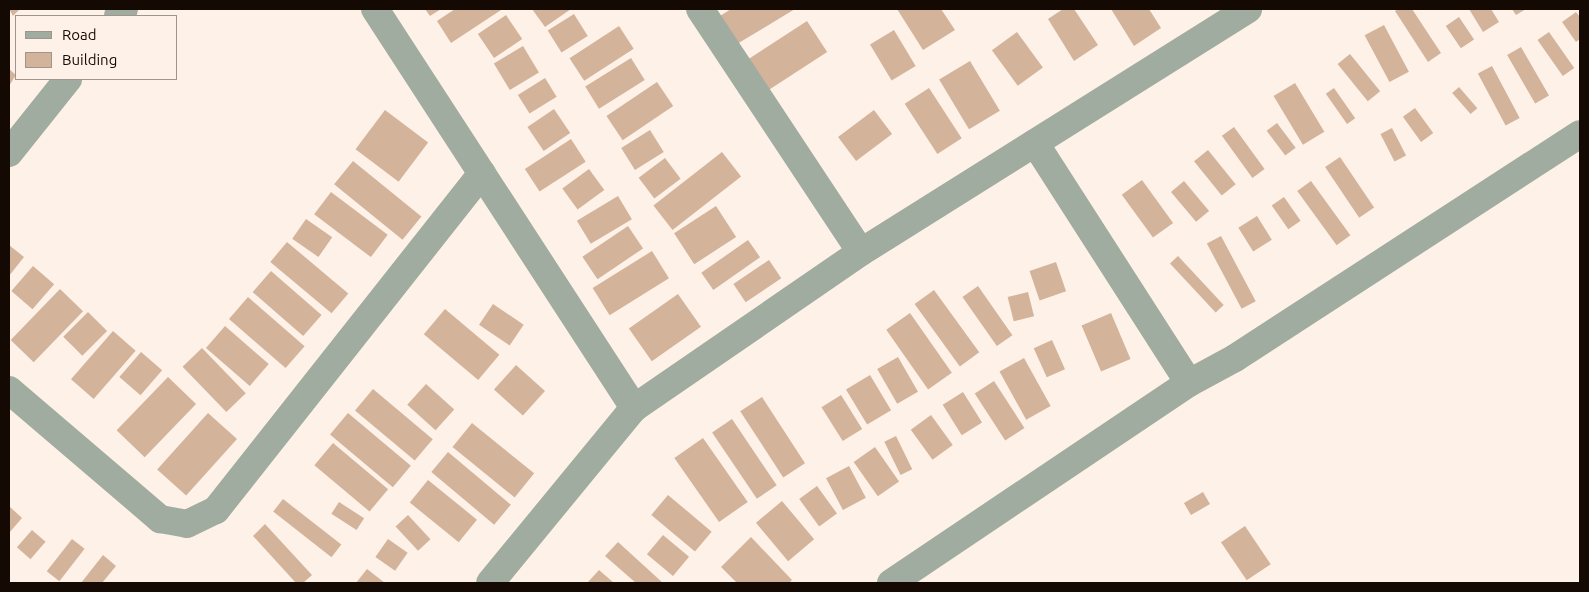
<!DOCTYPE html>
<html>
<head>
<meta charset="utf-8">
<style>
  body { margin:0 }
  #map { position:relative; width:1589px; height:592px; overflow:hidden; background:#fef1e7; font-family:Ubuntu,sans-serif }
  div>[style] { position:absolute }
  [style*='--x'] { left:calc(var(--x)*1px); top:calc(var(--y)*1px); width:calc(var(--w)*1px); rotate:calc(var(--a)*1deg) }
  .building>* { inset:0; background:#d3b49b; transform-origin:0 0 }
  .street>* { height:28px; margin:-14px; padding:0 14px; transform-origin:14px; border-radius:14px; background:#a0ac9f }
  span { translate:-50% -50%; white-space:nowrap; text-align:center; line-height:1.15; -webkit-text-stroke:4px #fef1e7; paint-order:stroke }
  .frame { position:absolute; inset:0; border:10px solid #140a03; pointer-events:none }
  .legend { position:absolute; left:15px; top:15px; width:162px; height:65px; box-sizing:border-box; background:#fef1e7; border:1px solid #a0958c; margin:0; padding:6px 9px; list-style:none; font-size:15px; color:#140a03 }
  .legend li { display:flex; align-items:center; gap:10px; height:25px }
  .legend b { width:25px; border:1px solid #a0958c }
</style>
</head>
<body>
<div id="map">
  <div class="building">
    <div style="clip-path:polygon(9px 9px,20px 9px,13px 16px)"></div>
    <div style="clip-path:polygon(425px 9px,441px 9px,430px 16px)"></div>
    <div style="clip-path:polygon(455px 9px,500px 9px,501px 10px,451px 43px,437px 21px)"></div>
    <div style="clip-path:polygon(532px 9px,571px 9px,545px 27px)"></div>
    <div style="clip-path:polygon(731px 9px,795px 9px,737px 44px,720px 16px)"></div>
    <div style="clip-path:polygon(897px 9px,941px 9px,955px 30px,923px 50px)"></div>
    <div style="clip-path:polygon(1063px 9px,1074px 9px,1098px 45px,1074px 61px,1048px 19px)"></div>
    <div style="clip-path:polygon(1111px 9px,1149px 9px,1161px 28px,1134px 46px)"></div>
    <div style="clip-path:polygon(1398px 9px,1412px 9px,1441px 53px,1428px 62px,1395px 11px)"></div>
    <div style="clip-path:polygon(1469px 9px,1491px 9px,1499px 22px,1483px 32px)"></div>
    <div style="clip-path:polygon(1512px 9px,1526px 9px,1516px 15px)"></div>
    <div style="clip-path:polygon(1576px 12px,1580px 17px,1580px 39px,1576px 42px,1562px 22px)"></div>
    <div style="left:574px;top:14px;width:26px;height:31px;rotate:58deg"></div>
    <div style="left:506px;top:15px;width:29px;height:34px;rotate:56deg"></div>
    <div style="left:1459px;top:17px;width:27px;height:16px;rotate:56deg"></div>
    <div style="left:807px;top:21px;width:37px;height:72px;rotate:57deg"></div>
    <div style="left:1384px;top:25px;width:53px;height:22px;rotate:62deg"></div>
    <div style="left:619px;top:26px;width:27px;height:59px;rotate:57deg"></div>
    <div style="left:894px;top:30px;width:42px;height:28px;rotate:59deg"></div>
    <div style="left:1017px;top:32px;width:44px;height:31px;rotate:54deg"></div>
    <div style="left:1549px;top:32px;width:44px;height:14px;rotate:55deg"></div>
    <div style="left:523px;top:46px;width:31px;height:34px;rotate:59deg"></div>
    <div style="left:1521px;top:47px;width:56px;height:16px;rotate:60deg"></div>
    <div style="left:1350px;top:54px;width:48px;height:16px;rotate:51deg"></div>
    <div style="left:631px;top:58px;width:26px;height:54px;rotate:58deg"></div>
    <div style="left:970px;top:61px;width:58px;height:36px;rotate:59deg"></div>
    <div style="left:1492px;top:66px;width:59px;height:16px;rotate:62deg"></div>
    <div style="clip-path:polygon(9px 69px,16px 75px,9px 86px)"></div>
    <div style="left:545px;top:78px;width:22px;height:32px;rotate:58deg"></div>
    <div style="left:657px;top:82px;width:29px;height:61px;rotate:56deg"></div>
    <div style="left:1295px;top:83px;width:57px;height:25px;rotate:59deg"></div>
    <div style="left:1459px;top:87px;width:28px;height:9px;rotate:49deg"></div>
    <div style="left:929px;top:88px;width:60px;height:29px;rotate:57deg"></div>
    <div style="left:1334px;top:88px;width:37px;height:10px;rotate:55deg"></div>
    <div style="left:1415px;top:108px;width:31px;height:15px;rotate:54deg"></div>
    <div style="left:554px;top:109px;width:29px;height:32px;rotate:56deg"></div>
    <div style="left:385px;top:110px;width:54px;height:49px;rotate:37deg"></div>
    <div style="left:874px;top:110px;width:30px;height:45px;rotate:53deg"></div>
    <div style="left:1277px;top:123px;width:31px;height:13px;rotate:53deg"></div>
    <div style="left:1234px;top:127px;width:52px;height:15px;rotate:54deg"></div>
    <div style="left:1392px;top:128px;width:31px;height:13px;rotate:63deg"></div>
    <div style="left:650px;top:130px;width:26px;height:34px;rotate:58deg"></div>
    <div style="left:571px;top:139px;width:27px;height:55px;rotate:57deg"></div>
    <div style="left:1208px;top:150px;width:44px;height:18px;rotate:51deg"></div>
    <div style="left:722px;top:152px;width:31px;height:87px;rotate:52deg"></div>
    <div style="left:1340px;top:157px;width:61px;height:18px;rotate:56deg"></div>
    <div style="left:665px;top:158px;width:26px;height:33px;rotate:53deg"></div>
    <div style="left:353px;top:161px;width:88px;height:30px;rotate:39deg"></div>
    <div style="left:589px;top:169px;width:26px;height:33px;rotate:54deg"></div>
    <div style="left:1142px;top:180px;width:53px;height:25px;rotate:54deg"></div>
    <div style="left:1184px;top:181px;width:39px;height:17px;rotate:50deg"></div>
    <div style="left:1311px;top:181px;width:67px;height:17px;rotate:54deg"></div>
    <div style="left:331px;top:192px;width:71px;height:28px;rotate:37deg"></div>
    <div style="left:618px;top:196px;width:27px;height:48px;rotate:59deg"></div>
    <div style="left:1284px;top:197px;width:29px;height:15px;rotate:55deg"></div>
    <div style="left:716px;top:206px;width:37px;height:50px;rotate:57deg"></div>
    <div style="left:1257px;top:216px;width:28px;height:22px;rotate:58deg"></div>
    <div style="left:306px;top:219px;width:32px;height:24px;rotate:35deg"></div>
    <div style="left:628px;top:226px;width:27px;height:55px;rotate:56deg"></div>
    <div style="left:1221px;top:236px;width:74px;height:16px;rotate:62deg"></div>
    <div style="left:748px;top:240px;width:21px;height:57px;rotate:55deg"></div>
    <div style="left:287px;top:242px;width:80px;height:26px;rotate:40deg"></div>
    <div style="clip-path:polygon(9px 245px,24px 257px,9px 276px)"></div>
    <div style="left:652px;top:251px;width:32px;height:70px;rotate:58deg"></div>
    <div style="left:1178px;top:256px;width:67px;height:11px;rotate:47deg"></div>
    <div style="left:769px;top:260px;width:22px;height:43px;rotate:56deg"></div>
    <div style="left:1056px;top:262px;width:31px;height:28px;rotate:71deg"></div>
    <div style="left:33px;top:266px;width:28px;height:33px;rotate:41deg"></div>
    <div style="left:271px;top:271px;width:67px;height:28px;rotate:41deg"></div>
    <div style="left:978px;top:286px;width:60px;height:19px;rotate:55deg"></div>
    <div style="left:60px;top:289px;width:32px;height:71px;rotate:44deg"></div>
    <div style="left:934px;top:290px;width:77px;height:24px;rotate:54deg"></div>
    <div style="left:1028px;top:292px;width:25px;height:21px;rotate:76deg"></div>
    <div style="left:678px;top:294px;width:40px;height:60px;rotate:55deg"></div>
    <div style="left:248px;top:297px;width:75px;height:29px;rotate:41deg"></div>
    <div style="left:493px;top:304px;width:37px;height:25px;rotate:34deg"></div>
    <div style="left:445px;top:309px;width:71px;height:33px;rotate:40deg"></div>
    <div style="left:88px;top:312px;width:27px;height:35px;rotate:45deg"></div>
    <div style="left:910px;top:313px;width:73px;height:29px;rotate:55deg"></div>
    <div style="left:1111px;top:313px;width:50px;height:32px;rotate:67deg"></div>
    <div style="left:225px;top:326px;width:58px;height:29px;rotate:41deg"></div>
    <div style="left:113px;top:331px;width:30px;height:64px;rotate:41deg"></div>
    <div style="left:1052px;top:340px;width:32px;height:20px;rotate:66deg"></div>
    <div style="left:202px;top:348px;width:63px;height:27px;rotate:46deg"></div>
    <div style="left:141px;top:352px;width:28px;height:33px;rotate:41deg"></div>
    <div style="left:898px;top:357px;width:40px;height:24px;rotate:60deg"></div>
    <div style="left:1024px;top:358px;width:55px;height:28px;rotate:61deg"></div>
    <div style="left:516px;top:365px;width:39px;height:33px;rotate:42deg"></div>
    <div style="left:870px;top:375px;width:41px;height:28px;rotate:59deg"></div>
    <div style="left:168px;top:377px;width:39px;height:74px;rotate:44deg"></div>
    <div style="left:994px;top:381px;width:56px;height:23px;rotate:57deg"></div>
    <div style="left:426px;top:384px;width:38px;height:28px;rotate:42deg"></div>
    <div style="left:373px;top:389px;width:78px;height:28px;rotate:40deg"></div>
    <div style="left:963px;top:392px;width:36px;height:24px;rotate:58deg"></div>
    <div style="left:841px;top:395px;width:40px;height:23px;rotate:58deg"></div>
    <div style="left:762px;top:397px;width:79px;height:26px;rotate:57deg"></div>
    <div style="left:208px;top:413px;width:39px;height:76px;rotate:42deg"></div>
    <div style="left:348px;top:413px;width:82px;height:28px;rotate:40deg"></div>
    <div style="left:931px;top:415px;width:37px;height:25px;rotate:54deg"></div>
    <div style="left:732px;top:419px;width:80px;height:24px;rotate:56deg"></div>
    <div style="left:472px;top:423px;width:80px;height:31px;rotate:39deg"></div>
    <div style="left:896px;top:436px;width:37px;height:13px;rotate:64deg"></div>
    <div style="left:703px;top:438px;width:78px;height:35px;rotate:55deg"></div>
    <div style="left:333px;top:443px;width:72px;height:29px;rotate:40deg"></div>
    <div style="left:875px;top:447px;width:42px;height:26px;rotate:55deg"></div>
    <div style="left:448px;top:452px;width:82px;height:26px;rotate:40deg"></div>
    <div style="left:849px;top:466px;width:36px;height:26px;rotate:62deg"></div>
    <div style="left:428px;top:480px;width:63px;height:29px;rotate:39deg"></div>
    <div style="left:817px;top:486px;width:34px;height:22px;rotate:54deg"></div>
    <div style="left:1203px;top:492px;width:14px;height:22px;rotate:60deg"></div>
    <div style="left:668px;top:495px;width:57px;height:26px;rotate:40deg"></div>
    <div style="left:283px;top:499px;width:74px;height:16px;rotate:38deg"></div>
    <div style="left:782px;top:501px;width:50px;height:34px;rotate:50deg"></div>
    <div style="left:339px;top:502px;width:30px;height:14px;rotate:33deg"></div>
    <div style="clip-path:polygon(9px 506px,22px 518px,9px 533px)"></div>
    <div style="left:408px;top:515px;width:33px;height:17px;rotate:47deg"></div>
    <div style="clip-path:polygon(265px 524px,312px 575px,303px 583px,296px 583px,253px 536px)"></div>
    <div style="left:1245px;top:526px;width:46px;height:29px;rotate:56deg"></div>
    <div style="left:32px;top:530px;width:18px;height:23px;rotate:41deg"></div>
    <div style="left:663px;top:535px;width:34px;height:25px;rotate:40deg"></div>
    <div style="clip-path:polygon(751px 537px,792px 580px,789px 583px,737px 583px,721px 567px)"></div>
    <div style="left:72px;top:539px;width:16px;height:41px;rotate:38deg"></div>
    <div style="left:388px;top:539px;width:24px;height:22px;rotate:35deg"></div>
    <div style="clip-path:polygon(618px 542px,663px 583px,636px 583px,605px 556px)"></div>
    <div style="clip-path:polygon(103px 555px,116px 566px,102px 583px,81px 583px)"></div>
    <div style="clip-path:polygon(367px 569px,385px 583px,356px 583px)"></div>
    <div style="clip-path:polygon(599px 570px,614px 583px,588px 582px)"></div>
  </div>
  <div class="street">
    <div style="--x:375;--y:9;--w:476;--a:57"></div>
    <div style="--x:700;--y:9;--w:291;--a:56.5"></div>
    <div style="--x:118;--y:16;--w:9;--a:-49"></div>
    <div style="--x:1035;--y:143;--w:285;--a:57.3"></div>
    <div style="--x:9;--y:153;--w:95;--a:-51.4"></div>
    <div style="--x:9;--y:390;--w:199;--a:40.5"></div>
    <div style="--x:160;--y:519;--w:27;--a:10"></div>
    <div style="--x:187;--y:524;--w:32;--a:-26"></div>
    <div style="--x:216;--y:510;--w:429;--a:-51.7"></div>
    <div style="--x:490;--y:583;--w:227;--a:-50.6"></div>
    <div style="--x:634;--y:408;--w:275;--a:-34.5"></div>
    <div style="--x:861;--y:252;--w:457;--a:-32.1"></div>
    <div style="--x:891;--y:583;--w:359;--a:-33.9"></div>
    <div style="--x:1189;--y:383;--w:52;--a:-28.5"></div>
    <div style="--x:1235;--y:358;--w:411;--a:-33"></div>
  </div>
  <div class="frame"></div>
  <ul class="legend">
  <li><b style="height:6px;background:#a0ac9f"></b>Road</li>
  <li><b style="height:14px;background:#d3b49b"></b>Building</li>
  </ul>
</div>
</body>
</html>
